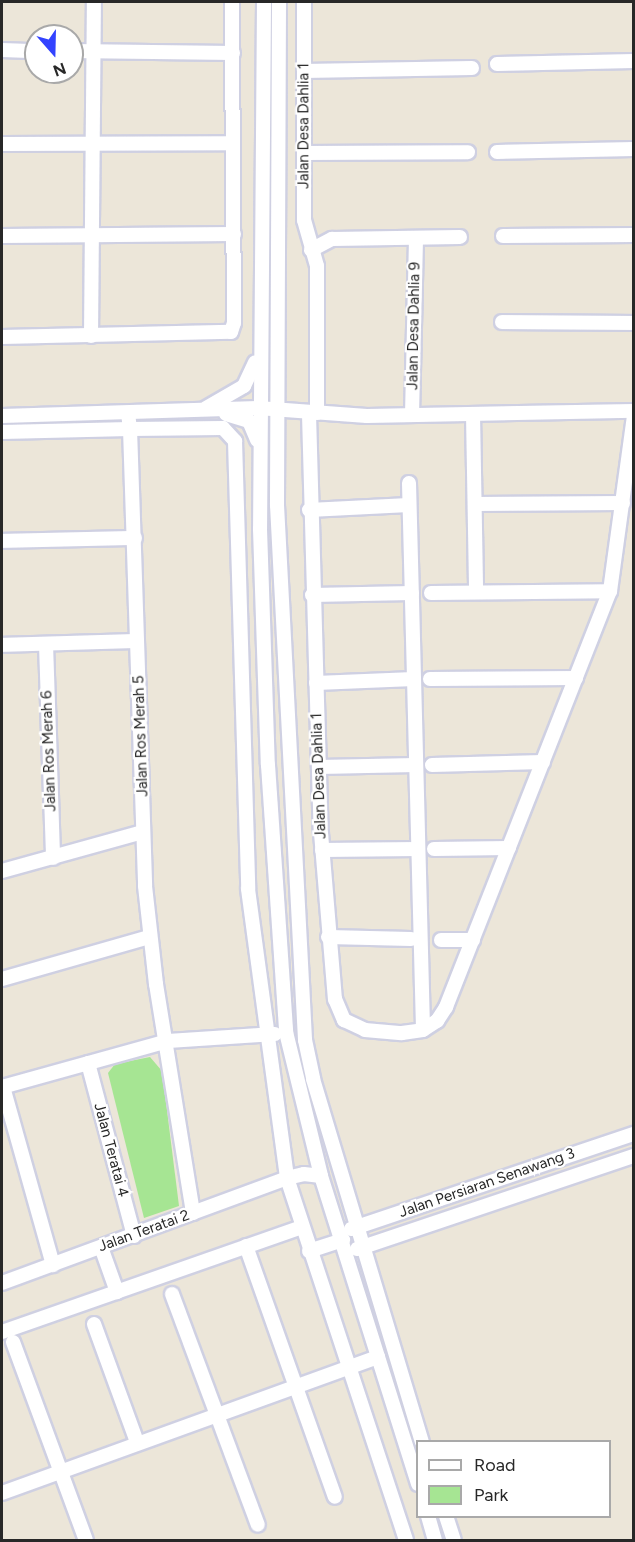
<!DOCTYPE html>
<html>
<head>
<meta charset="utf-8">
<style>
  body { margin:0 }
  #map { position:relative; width:635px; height:1542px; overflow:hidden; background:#ece6d9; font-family:Figtree,sans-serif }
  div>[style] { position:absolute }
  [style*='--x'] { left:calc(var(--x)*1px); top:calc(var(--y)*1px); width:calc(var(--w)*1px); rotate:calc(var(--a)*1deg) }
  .green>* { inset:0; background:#a6e593 }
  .roads { filter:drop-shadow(2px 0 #cfd0e2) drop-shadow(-2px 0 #cfd0e2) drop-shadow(0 2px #cfd0e2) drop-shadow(0 -2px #cfd0e2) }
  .minor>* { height:14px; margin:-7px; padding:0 7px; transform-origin:7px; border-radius:7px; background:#fff }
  span { translate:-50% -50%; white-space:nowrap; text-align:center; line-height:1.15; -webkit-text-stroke:4.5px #fff; paint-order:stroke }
  .street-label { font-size:15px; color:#282828 }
  .frame { position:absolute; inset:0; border:3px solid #282828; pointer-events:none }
  .legend { position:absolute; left:416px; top:1440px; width:195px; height:78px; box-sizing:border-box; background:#fff; border:2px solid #a9a9a9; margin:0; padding:8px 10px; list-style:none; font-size:18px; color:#282828 }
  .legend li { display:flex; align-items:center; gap:12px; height:30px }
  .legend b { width:30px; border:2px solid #a9a9a9 }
  .north { position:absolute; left:24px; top:24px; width:60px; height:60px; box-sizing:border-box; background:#fff; border:2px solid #a9a9a9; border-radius:50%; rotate:160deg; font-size:16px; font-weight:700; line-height:24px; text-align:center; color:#282828 }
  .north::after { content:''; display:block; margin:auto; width:21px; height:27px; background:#3343ff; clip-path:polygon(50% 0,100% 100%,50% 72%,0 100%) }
</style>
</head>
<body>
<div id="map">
  <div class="green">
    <div style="clip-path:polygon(150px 1057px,162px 1071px,179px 1206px,144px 1218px,108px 1073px,115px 1064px)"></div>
  </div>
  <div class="roads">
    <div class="minor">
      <div style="--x:264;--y:2;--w:527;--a:90.43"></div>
      <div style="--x:260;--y:529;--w:236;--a:88.1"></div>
      <div style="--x:268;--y:765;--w:268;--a:86.1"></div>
      <div style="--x:286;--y:1032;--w:148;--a:76.3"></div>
      <div style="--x:321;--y:1176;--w:323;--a:72.5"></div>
      <div style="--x:279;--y:2;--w:503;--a:90.23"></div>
      <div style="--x:277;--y:505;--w:536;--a:87"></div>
      <div style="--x:305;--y:1040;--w:40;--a:78"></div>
      <div style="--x:313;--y:1079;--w:379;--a:73.3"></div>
      <div style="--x:304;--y:2;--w:218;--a:90"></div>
      <div style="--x:304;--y:220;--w:48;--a:74.2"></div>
      <div style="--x:317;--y:266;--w:147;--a:90"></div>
      <div style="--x:2;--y:50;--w:34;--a:2"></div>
      <div style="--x:72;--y:51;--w:161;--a:0.7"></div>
      <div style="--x:497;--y:64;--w:137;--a:-1.3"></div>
      <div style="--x:304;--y:71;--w:168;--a:-1"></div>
      <div style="--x:2;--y:144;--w:231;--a:-0.2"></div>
      <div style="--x:497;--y:152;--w:137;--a:-1.3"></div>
      <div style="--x:304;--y:153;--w:164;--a:-0.3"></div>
      <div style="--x:2;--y:236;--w:232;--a:-0.5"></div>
      <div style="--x:503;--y:236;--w:131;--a:-0.4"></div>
      <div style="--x:311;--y:250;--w:24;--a:-28"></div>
      <div style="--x:332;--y:239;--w:128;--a:-0.9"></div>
      <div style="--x:502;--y:322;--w:132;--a:0.4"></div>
      <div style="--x:91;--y:336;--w:334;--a:-89.5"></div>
      <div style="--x:2;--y:337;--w:229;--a:-1.3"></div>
      <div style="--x:231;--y:332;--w:9;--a:-72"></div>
      <div style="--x:234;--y:323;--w:321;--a:-90.4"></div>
      <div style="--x:206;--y:408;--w:44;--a:-30.1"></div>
      <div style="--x:244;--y:386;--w:26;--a:-65"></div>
      <div style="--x:128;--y:413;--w:16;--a:83"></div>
      <div style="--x:130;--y:429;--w:93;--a:-0.6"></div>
      <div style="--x:223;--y:428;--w:18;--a:47"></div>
      <div style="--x:235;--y:441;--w:448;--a:88.3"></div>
      <div style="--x:248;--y:889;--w:292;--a:82.3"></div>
      <div style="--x:287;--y:1178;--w:381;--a:71.8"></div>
      <div style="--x:226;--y:414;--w:24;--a:17"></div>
      <div style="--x:249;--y:421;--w:21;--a:67"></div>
      <div style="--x:309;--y:414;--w:419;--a:88.4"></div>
      <div style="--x:321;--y:833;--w:167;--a:85.2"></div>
      <div style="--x:335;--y:999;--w:23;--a:67"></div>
      <div style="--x:344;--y:1020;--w:23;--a:25"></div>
      <div style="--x:365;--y:1030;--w:37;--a:5"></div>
      <div style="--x:402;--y:1033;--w:21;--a:-8"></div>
      <div style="--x:423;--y:1030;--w:17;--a:-33"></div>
      <div style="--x:437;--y:1021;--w:17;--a:-57"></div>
      <div style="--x:446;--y:1007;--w:447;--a:-68.5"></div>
      <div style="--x:610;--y:591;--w:177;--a:-82.2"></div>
      <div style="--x:473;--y:414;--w:178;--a:89"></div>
      <div style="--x:412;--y:415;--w:177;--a:-88.7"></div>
      <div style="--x:2;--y:416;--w:256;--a:-1.8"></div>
      <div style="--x:258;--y:408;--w:109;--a:4.2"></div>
      <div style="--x:367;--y:416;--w:267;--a:-1.1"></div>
      <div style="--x:2;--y:432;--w:128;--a:-1.3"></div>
      <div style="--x:130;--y:429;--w:457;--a:88.1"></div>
      <div style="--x:145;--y:886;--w:99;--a:83.6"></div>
      <div style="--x:156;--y:984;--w:232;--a:80.8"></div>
      <div style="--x:409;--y:483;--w:547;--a:88.53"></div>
      <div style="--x:475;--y:504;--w:148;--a:-0.4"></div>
      <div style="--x:309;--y:510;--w:100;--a:-2.9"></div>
      <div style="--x:2;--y:541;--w:133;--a:-1.3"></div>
      <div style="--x:431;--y:593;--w:179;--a:-0.6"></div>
      <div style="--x:312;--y:595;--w:100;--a:-1.1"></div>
      <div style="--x:46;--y:644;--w:214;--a:88.1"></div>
      <div style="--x:2;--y:645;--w:135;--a:-1.7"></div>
      <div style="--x:430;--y:679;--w:146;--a:-0.4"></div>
      <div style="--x:316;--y:683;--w:98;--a:-2.3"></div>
      <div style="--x:432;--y:765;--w:111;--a:-1.5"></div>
      <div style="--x:319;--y:767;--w:97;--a:-1.2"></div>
      <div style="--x:434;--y:849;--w:75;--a:-0.8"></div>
      <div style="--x:322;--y:850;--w:96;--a:-0.6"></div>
      <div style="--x:2;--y:871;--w:146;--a:-15.5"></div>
      <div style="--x:328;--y:937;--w:83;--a:1.4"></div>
      <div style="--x:441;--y:940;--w:32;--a:0"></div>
      <div style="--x:2;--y:979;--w:153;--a:-15.9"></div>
      <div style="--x:88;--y:1063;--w:179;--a:75.1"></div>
      <div style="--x:2;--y:1087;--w:172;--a:-15.5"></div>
      <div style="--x:168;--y:1041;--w:107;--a:-3.7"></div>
      <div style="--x:3;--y:1087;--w:185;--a:74.3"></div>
      <div style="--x:351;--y:1229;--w:299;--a:-18.6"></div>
      <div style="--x:246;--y:1246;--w:266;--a:70.5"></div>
      <div style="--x:101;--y:1247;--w:48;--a:70.4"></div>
      <div style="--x:357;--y:1249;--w:292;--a:-18.6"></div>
      <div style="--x:309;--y:1251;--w:36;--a:-18"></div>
      <div style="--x:2;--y:1283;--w:304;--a:-20.2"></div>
      <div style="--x:287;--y:1178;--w:17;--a:-13"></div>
      <div style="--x:304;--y:1174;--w:17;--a:7"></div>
      <div style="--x:172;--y:1294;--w:246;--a:69.6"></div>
      <div style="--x:94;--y:1324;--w:126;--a:70"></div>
      <div style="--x:2;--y:1332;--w:318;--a:-19.3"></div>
      <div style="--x:13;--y:1342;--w:211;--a:69.8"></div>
      <div style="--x:2;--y:1493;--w:400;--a:-19.9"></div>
      <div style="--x:428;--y:1516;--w:25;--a:74"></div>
      <div style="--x:446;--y:1516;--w:25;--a:72"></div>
    </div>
  </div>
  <div class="street-label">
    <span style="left:304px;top:126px;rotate:-90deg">Jalan Desa Dahlia 1</span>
    <span style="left:414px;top:326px;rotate:-89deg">Jalan Desa Dahlia 9</span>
    <span style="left:141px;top:736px;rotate:-92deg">Jalan Ros Merah 5</span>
    <span style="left:49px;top:751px;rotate:-92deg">Jalan Ros Merah 6</span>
    <span style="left:319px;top:776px;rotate:-92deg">Jalan Desa Dahlia 1</span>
    <span style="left:111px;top:1150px;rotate:75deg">Jalan Teratai 4</span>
    <span style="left:487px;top:1183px;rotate:-19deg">Jalan Persiaran Senawang 3</span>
    <span style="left:144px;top:1231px;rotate:-20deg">Jalan Teratai 2</span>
  </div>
  <div class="frame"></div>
  <ul class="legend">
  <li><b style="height:8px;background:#fff"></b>Road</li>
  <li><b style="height:16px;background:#a6e593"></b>Park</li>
  </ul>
  <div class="north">N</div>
</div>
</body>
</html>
